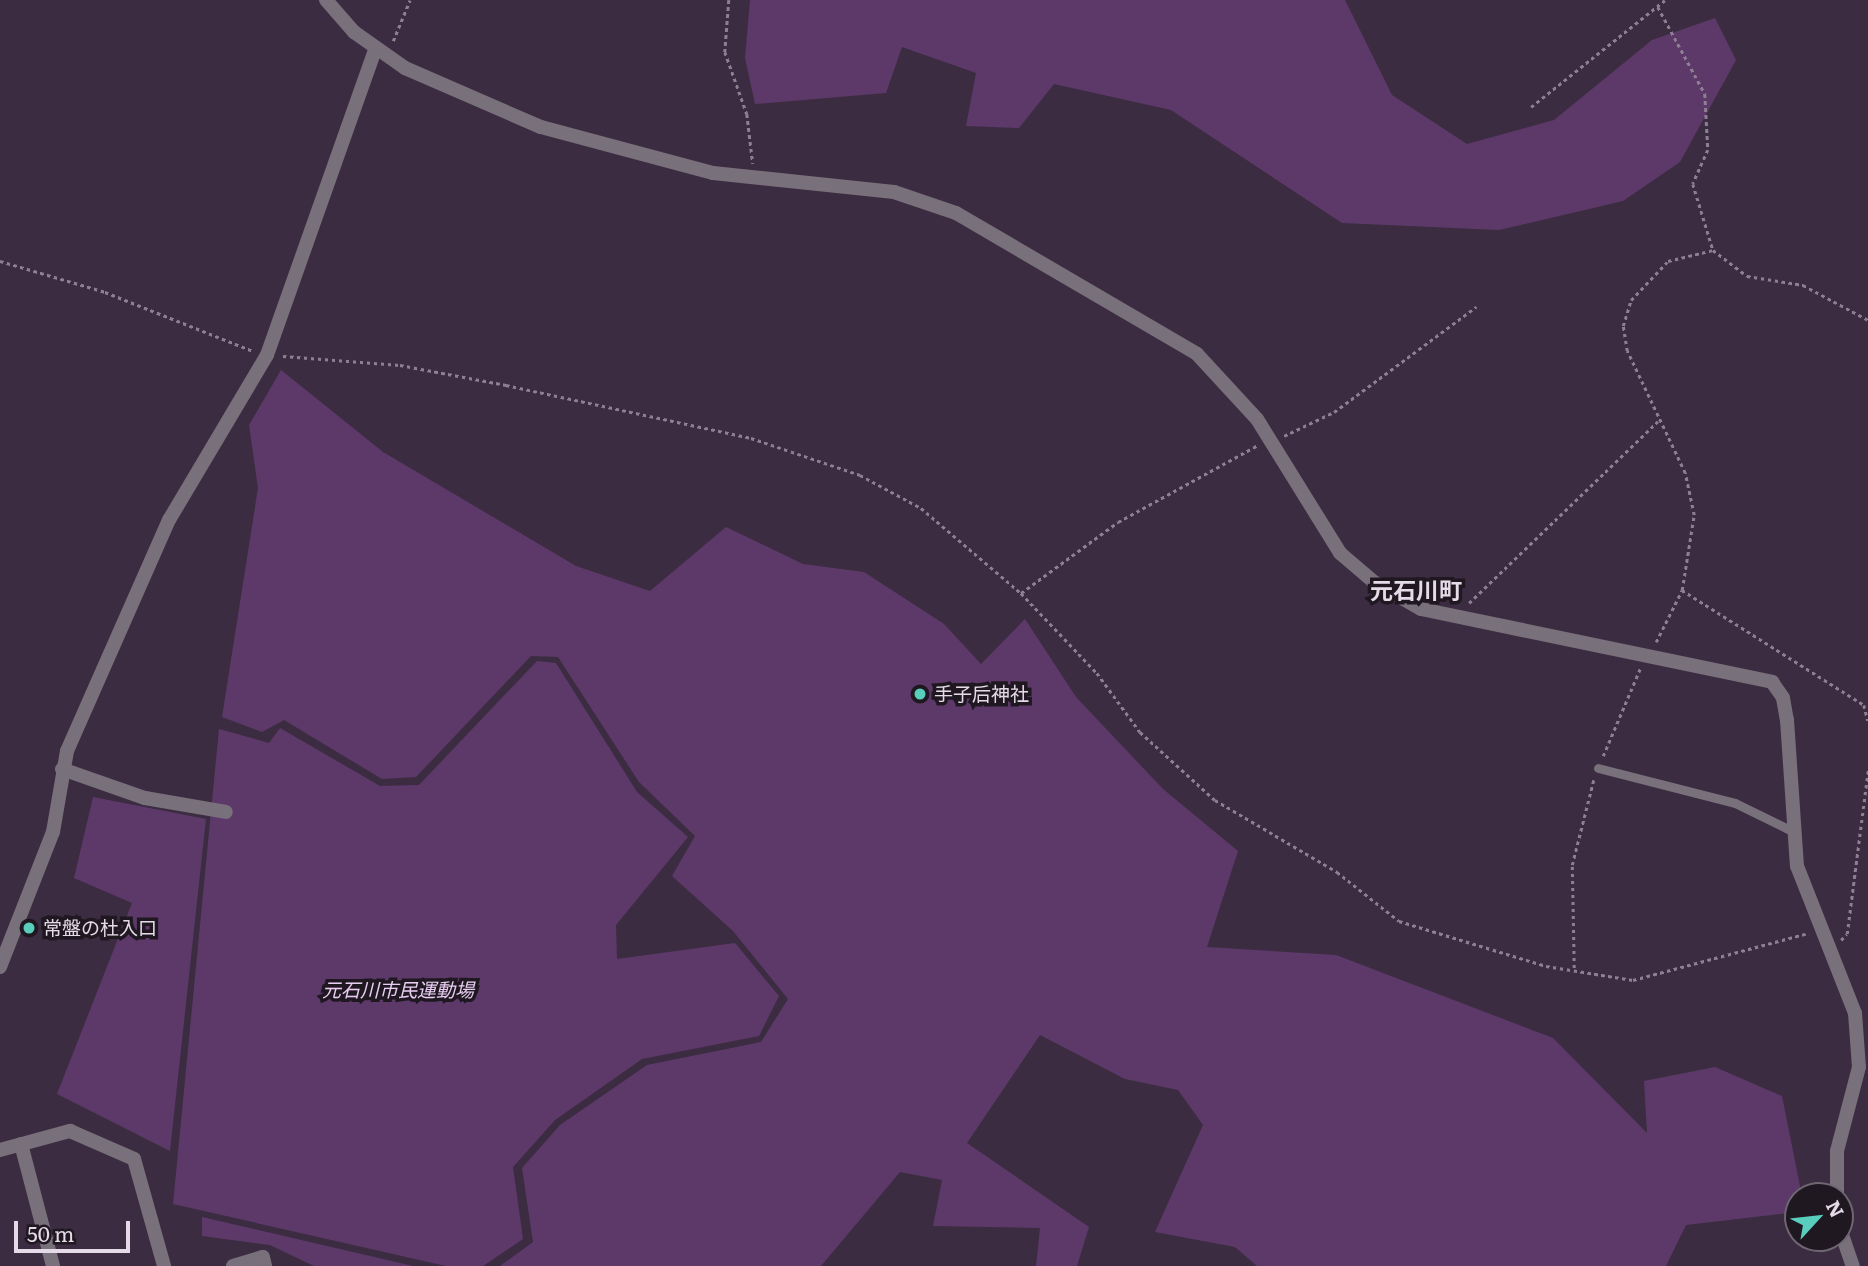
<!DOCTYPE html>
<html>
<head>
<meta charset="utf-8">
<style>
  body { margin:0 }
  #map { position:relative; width:1868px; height:1266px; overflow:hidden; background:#3c2c41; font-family:Literata,"Noto Sans JP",serif }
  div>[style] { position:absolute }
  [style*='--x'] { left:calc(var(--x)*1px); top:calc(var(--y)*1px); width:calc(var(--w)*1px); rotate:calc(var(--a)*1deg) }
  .green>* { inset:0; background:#5d396a }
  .path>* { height:2.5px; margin-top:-1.25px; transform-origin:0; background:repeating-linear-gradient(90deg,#8d8092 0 3.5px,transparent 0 7px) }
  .service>* { height:9px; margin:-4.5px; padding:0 4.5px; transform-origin:4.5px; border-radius:4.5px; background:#78707b }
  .minor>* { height:14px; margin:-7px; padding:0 7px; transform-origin:7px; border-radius:7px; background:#78707b }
  .tertiary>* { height:14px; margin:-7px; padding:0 7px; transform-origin:7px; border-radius:7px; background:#78707b }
  .dots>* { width:19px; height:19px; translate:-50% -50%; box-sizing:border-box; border:4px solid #1f1821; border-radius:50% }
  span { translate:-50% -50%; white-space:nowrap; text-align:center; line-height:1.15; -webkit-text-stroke:7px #1f1821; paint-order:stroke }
  .poi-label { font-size:19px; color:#e4dae8 }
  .left { translate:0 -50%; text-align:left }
  .park-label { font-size:19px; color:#e8cdf2; font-style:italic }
  .quarter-label { font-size:23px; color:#e4dae8; font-weight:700 }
  .north { position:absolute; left:1784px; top:1182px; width:70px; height:70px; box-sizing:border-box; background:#1f1821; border:2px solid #6e6671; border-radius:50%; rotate:63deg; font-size:19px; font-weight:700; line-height:28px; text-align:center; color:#e4dae8 }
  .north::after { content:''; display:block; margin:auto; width:24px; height:32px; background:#5acebd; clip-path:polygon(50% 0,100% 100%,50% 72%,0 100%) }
  .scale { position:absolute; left:14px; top:1221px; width:116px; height:32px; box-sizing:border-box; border:4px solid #e4dae8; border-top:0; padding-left:9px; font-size:21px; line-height:24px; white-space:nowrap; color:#e4dae8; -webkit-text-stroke:5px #1f1821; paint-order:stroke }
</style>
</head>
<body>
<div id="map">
  <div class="green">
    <div style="clip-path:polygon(750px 0,1345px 0,1392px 95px,1467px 144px,1554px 120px,1652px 40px,1715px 18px,1736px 60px,1680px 162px,1623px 201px,1499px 230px,1342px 223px,1171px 110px,1054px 84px,1019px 128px,966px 126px,976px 73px,902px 47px,886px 93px,755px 104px,745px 58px)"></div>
    <div style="clip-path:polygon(281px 370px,383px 452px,576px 566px,650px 591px,726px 527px,803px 564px,864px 572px,944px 624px,981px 664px,1025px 619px,1076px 697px,1163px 789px,1238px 851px,1207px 947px,1336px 955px,1553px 1038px,1647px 1133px,1644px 1081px,1715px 1067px,1782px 1096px,1802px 1196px,1798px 1212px,1686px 1225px,1666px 1266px,1257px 1266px,1235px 1247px,1155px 1232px,1203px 1125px,1178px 1090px,1125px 1079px,1040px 1035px,967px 1143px,1089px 1227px,1077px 1266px,1036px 1266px,1040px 1228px,933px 1226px,942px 1180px,900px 1172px,821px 1266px,500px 1266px,533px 1242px,522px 1168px,560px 1125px,647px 1065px,761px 1042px,788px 999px,733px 931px,672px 876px,695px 836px,639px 782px,558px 657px,531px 656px,416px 777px,382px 779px,284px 720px,262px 732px,222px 717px,258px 488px,249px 425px)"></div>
    <div style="clip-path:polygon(537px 661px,556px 663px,637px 792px,688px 837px,616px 925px,617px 959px,735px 943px,779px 996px,759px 1036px,642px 1059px,555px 1120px,513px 1167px,523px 1239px,483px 1266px,446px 1266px,173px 1204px,219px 729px,269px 743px,280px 728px,380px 786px,419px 785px)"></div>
    <div style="clip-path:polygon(93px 797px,206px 819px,170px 1151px,57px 1094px,132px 903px,74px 878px)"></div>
    <div style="clip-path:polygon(202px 1217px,413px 1266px,314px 1266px,270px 1245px,202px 1236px)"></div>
  </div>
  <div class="path">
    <div style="--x:729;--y:0;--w:52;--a:94.4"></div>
    <div style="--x:725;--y:52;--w:66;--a:70.5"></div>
    <div style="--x:747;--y:114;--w:50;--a:83.2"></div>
    <div style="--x:1658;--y:7;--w:99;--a:61.6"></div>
    <div style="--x:1705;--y:94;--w:56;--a:86.9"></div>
    <div style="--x:1708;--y:150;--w:37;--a:114"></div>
    <div style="--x:1693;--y:184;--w:69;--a:73.1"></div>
    <div style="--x:393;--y:41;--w:44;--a:-67.5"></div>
    <div style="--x:1531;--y:107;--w:171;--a:-38.6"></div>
    <div style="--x:0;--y:261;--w:109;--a:16.4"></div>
    <div style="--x:105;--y:292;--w:159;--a:21.7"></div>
    <div style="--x:283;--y:356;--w:117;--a:4.4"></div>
    <div style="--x:400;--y:365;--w:108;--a:10.7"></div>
    <div style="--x:506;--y:385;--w:251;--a:12.2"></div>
    <div style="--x:751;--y:438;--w:115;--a:18.7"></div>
    <div style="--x:860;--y:475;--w:69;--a:28.4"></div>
    <div style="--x:921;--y:508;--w:131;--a:40.4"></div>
    <div style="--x:1021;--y:593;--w:110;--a:46.5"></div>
    <div style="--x:1097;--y:673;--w:73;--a:53.9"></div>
    <div style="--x:1140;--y:732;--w:101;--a:42.2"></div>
    <div style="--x:1215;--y:800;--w:142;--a:30.5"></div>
    <div style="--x:1337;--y:872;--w:79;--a:38.3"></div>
    <div style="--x:1399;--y:921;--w:154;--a:17"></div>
    <div style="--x:1546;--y:966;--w:88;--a:9.1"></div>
    <div style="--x:1633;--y:980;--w:182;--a:-15"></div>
    <div style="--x:1284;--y:436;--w:55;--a:-25.6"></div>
    <div style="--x:1334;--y:412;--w:177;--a:-36.5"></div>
    <div style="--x:1682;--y:590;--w:215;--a:32.3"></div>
    <div style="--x:1864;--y:705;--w:16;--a:76"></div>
    <div style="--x:1021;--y:593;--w:120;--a:-36.2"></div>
    <div style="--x:1118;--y:522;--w:160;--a:-28.8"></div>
    <div style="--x:1469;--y:603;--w:262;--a:-43.9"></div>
    <div style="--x:1656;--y:642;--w:58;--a:-63.4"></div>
    <div style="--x:1682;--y:590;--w:76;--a:-80.9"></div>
    <div style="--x:1694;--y:515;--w:43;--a:-102.1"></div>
    <div style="--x:1685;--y:473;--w:135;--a:-115.4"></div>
    <div style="--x:1627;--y:351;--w:25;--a:-99"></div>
    <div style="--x:1623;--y:326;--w:27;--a:-73"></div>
    <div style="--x:1631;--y:300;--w:54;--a:-46.5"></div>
    <div style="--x:1668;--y:261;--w:46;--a:-13.7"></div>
    <div style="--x:1713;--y:250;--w:43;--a:37.4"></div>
    <div style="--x:1747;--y:276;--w:57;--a:9.1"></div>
    <div style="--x:1803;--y:285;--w:74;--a:28.3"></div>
    <div style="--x:1603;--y:756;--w:95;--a:-67"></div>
    <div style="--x:1841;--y:940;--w:8;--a:-45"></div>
    <div style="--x:1847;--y:934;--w:166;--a:-82.7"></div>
    <div style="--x:1574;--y:968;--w:103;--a:-91.1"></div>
    <div style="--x:1572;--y:865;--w:90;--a:-75.8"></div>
  </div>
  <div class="service">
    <div style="--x:1598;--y:768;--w:141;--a:14.3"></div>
    <div style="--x:1735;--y:803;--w:61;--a:26.1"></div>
  </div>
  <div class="minor">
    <div style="--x:21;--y:1144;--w:126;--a:75.3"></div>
    <div style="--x:0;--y:1150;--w:73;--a:-15.2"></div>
    <div style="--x:70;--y:1131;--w:70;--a:23.6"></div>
    <div style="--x:134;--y:1159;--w:111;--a:74.3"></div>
    <div style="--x:233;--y:1266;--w:31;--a:-17"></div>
    <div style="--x:263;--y:1257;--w:9;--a:77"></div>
  </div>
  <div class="tertiary">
    <div style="--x:326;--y:0;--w:43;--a:48.8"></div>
    <div style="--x:354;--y:32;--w:62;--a:35.2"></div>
    <div style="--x:405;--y:68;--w:148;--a:23.5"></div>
    <div style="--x:541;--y:127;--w:178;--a:15"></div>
    <div style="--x:713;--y:173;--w:182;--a:6"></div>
    <div style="--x:894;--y:192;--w:65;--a:18.7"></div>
    <div style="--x:956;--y:213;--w:279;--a:30.3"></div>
    <div style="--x:1197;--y:354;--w:88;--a:47.3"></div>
    <div style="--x:1257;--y:419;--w:158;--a:58.2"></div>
    <div style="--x:1340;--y:553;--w:45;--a:40.5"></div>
    <div style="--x:1374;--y:582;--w:54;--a:29.9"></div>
    <div style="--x:1421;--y:609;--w:359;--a:11.7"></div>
    <div style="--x:1772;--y:682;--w:19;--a:55"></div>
    <div style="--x:1783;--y:698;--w:22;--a:80"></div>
    <div style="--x:1787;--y:720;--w:146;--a:86.1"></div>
    <div style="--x:1797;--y:866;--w:158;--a:68.5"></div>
    <div style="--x:1855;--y:1013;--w:54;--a:85.8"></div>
    <div style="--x:1859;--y:1067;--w:87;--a:104.7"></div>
    <div style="--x:1837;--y:1151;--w:45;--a:90"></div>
    <div style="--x:62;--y:769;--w:88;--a:19.3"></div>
    <div style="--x:145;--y:798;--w:82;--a:9.8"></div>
    <div style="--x:0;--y:967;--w:145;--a:-68.6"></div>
    <div style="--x:53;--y:832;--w:82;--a:-80.2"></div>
    <div style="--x:67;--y:751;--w:253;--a:-66.2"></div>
    <div style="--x:169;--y:520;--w:192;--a:-59.3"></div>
    <div style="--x:267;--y:355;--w:324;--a:-70.5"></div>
    <div style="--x:1840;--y:1229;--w:39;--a:71"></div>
  </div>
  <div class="dots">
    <div style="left:920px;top:694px;background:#5acebd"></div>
    <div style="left:29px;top:928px;background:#5acebd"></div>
  </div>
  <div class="poi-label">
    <span class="left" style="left:934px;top:694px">手子后神社</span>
    <span class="left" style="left:43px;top:928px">常盤の杜入口</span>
  </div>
  <div class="park-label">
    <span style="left:398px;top:990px">元石川市民運動場</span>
  </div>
  <div class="quarter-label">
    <span style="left:1416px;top:589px">元石川町</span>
  </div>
  <div class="north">N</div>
  <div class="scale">50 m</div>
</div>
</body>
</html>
